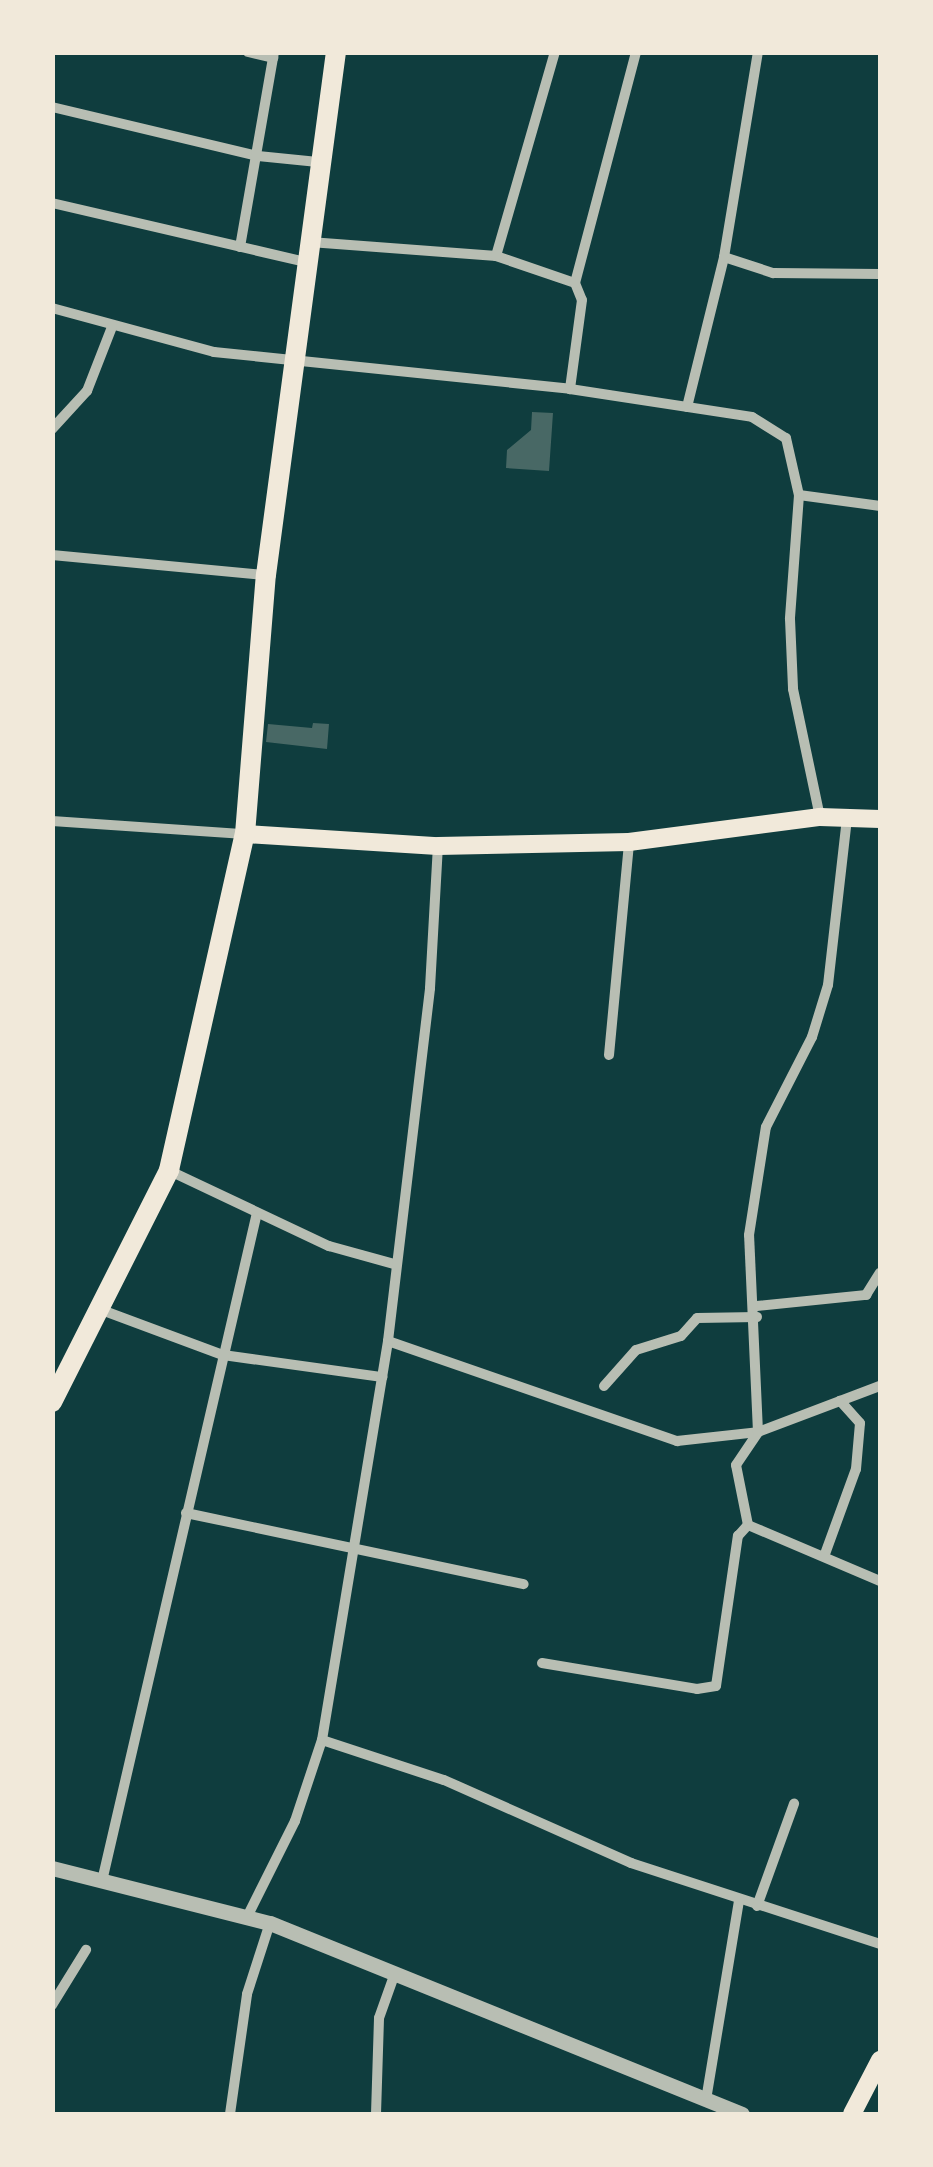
<!DOCTYPE html>
<style>
body{margin:0}
#map{position:relative;width:933px;height:2167px;overflow:hidden;background:#0f3d3e;font-family:Poppins,sans-serif}
div>[style]{position:absolute}
.building>*{inset:0;background:#486865}
.minor>*{height:10px;margin:-5px;padding:0 5px;transform-origin:5px;border-radius:5px;background:#b8beb3}
.tertiary>*{height:15px;margin:-7.5px;padding:0 7.5px;transform-origin:7.5px;border-radius:7.5px;background:#b8beb3}
.secondary>*{height:18px;margin:-9px;padding:0 9px;transform-origin:9px;border-radius:9px;background:#f1e9da}
.primary>*{height:20px;margin:-10px;padding:0 10px;transform-origin:10px;border-radius:10px;background:#f1e9da}
span{translate:-50% -50%;white-space:nowrap;text-align:center;line-height:1.15;-webkit-text-stroke:9px #f1e9da;paint-order:stroke}
.frame{position:absolute;inset:0;border:55px solid #f1e9da;pointer-events:none}
</style>
<div id="map">
<div class="building">
<div style="clip-path:polygon(532px 412px,553px 413px,549px 471px,506px 468px,507px 450px,531px 430px)"></div>
<div style="clip-path:polygon(313px 723px,329px 724px,327px 749px,266px 742px,268px 724px,312px 728px)"></div>
</div>
<div class="minor">
<div style="left:248px;top:52px;width:26px;rotate:13deg"></div>
<div style="left:52px;top:107px;width:212px;rotate:13.4deg"></div>
<div style="left:258px;top:156px;width:60px;rotate:5.7deg"></div>
<div style="left:52px;top:203px;width:261px;rotate:13.1deg"></div>
<div style="left:310px;top:242px;width:187px;rotate:4.3deg"></div>
<div style="left:496px;top:256px;width:83px;rotate:18.9deg"></div>
<div style="left:575px;top:283px;width:18px;rotate:68deg"></div>
<div style="left:582px;top:300px;width:90px;rotate:97.7deg"></div>
<div style="left:240px;top:247px;width:198px;rotate:-80.1deg"></div>
<div style="left:496px;top:256px;width:212px;rotate:-73.9deg"></div>
<div style="left:724px;top:257px;width:52px;rotate:18.1deg"></div>
<div style="left:773px;top:273px;width:107px;rotate:0.5deg"></div>
<div style="left:575px;top:283px;width:239px;rotate:-75.2deg"></div>
<div style="left:52px;top:308px;width:168px;rotate:15.2deg"></div>
<div style="left:214px;top:352px;width:358px;rotate:5.9deg"></div>
<div style="left:570px;top:389px;width:184px;rotate:8.7deg"></div>
<div style="left:752px;top:417px;width:40px;rotate:32deg"></div>
<div style="left:786px;top:438px;width:58px;rotate:77.2deg"></div>
<div style="left:799px;top:495px;width:82px;rotate:7.7deg"></div>
<div style="left:687px;top:407px;width:154px;rotate:-76.1deg"></div>
<div style="left:724px;top:257px;width:208px;rotate:-80.6deg"></div>
<div style="left:52px;top:429px;width:52px;rotate:-47.4deg"></div>
<div style="left:87px;top:391px;width:69px;rotate:-68.7deg"></div>
<div style="left:799px;top:495px;width:124px;rotate:94.2deg"></div>
<div style="left:790px;top:619px;width:70px;rotate:87.5deg"></div>
<div style="left:793px;top:689px;width:131px;rotate:78.1deg"></div>
<div style="left:52px;top:555px;width:214px;rotate:5.4deg"></div>
<div style="left:52px;top:821px;width:193px;rotate:3.9deg"></div>
<div style="left:609px;top:1055px;width:214px;rotate:-84.6deg"></div>
<div style="left:170px;top:1171px;width:176px;rotate:25.3deg"></div>
<div style="left:329px;top:1246px;width:67px;rotate:15.5deg"></div>
<div style="left:757px;top:1306px;width:110px;rotate:-5.8deg"></div>
<div style="left:866px;top:1295px;width:26px;rotate:-58deg"></div>
<div style="left:99px;top:1309px;width:132px;rotate:20.4deg"></div>
<div style="left:223px;top:1355px;width:161px;rotate:7.9deg"></div>
<div style="left:388px;top:1341px;width:306px;rotate:19.1deg"></div>
<div style="left:677px;top:1441px;width:81px;rotate:-6.3deg"></div>
<div style="left:758px;top:1432px;width:130px;rotate:-20.7deg"></div>
<div style="left:604px;top:1386px;width:48px;rotate:-48.4deg"></div>
<div style="left:636px;top:1350px;width:47px;rotate:-17.3deg"></div>
<div style="left:681px;top:1336px;width:24px;rotate:-48deg"></div>
<div style="left:697px;top:1318px;width:60px;rotate:-1deg"></div>
<div style="left:186px;top:1513px;width:345px;rotate:11.9deg"></div>
<div style="left:748px;top:1525px;width:61px;rotate:-101.3deg"></div>
<div style="left:736px;top:1465px;width:40px;rotate:-56deg"></div>
<div style="left:758px;top:1432px;width:197px;rotate:-92.6deg"></div>
<div style="left:749px;top:1235px;width:109px;rotate:-81.1deg"></div>
<div style="left:766px;top:1127px;width:101px;rotate:-62.9deg"></div>
<div style="left:812px;top:1037px;width:54px;rotate:-72.9deg"></div>
<div style="left:828px;top:985px;width:168px;rotate:-83.5deg"></div>
<div style="left:825px;top:1554px;width:90px;rotate:-70deg"></div>
<div style="left:856px;top:1469px;width:46px;rotate:-85deg"></div>
<div style="left:860px;top:1423px;width:30px;rotate:-132deg"></div>
<div style="left:542px;top:1663px;width:157px;rotate:9.5deg"></div>
<div style="left:697px;top:1689px;width:19px;rotate:-9deg"></div>
<div style="left:716px;top:1686px;width:152px;rotate:-81.7deg"></div>
<div style="left:738px;top:1536px;width:15px;rotate:-48deg"></div>
<div style="left:748px;top:1525px;width:143px;rotate:23deg"></div>
<div style="left:322px;top:1740px;width:128px;rotate:18.2deg"></div>
<div style="left:444px;top:1780px;width:205px;rotate:23.9deg"></div>
<div style="left:631px;top:1863px;width:262px;rotate:18deg"></div>
<div style="left:102px;top:1881px;width:686px;rotate:-76.94deg"></div>
<div style="left:757px;top:1906px;width:109px;rotate:-70.1deg"></div>
<div style="left:248px;top:1915px;width:105px;rotate:-63.4deg"></div>
<div style="left:295px;top:1821px;width:85px;rotate:-71.6deg"></div>
<div style="left:322px;top:1740px;width:404px;rotate:-80.6deg"></div>
<div style="left:388px;top:1341px;width:355px;rotate:-83.2deg"></div>
<div style="left:430px;top:988px;width:142px;rotate:-86.8deg"></div>
<div style="left:52px;top:2005px;width:65px;rotate:-58.3deg"></div>
<div style="left:706px;top:2100px;width:203px;rotate:-80.6deg"></div>
<div style="left:230px;top:2114px;width:121px;rotate:-81.9deg"></div>
<div style="left:247px;top:1994px;width:75px;rotate:-72.1deg"></div>
<div style="left:376px;top:2114px;width:96px;rotate:-88.2deg"></div>
<div style="left:379px;top:2018px;width:48px;rotate:-70.4deg"></div>
</div>
<div class="tertiary">
<div style="left:52px;top:1868px;width:225px;rotate:14.2deg"></div>
<div style="left:270px;top:1923px;width:509px;rotate:22.03deg"></div>
</div>
<div class="secondary">
<div style="left:245px;top:834px;width:193px;rotate:3.6deg"></div>
<div style="left:438px;top:846px;width:191px;rotate:-1.2deg"></div>
<div style="left:629px;top:842px;width:193px;rotate:-7.5deg"></div>
<div style="left:820px;top:817px;width:60px;rotate:1.9deg"></div>
<div style="left:852px;top:2114px;width:61px;rotate:-62.6deg"></div>
</div>
<div class="primary">
<div style="left:52px;top:1402px;width:260px;rotate:-63.2deg"></div>
<div style="left:169px;top:1170px;width:344px;rotate:-77.3deg"></div>
<div style="left:245px;top:834px;width:260px;rotate:-85.4deg"></div>
<div style="left:266px;top:575px;width:528px;rotate:-82.38deg"></div>
</div>
<div class="frame"></div>
</div>
